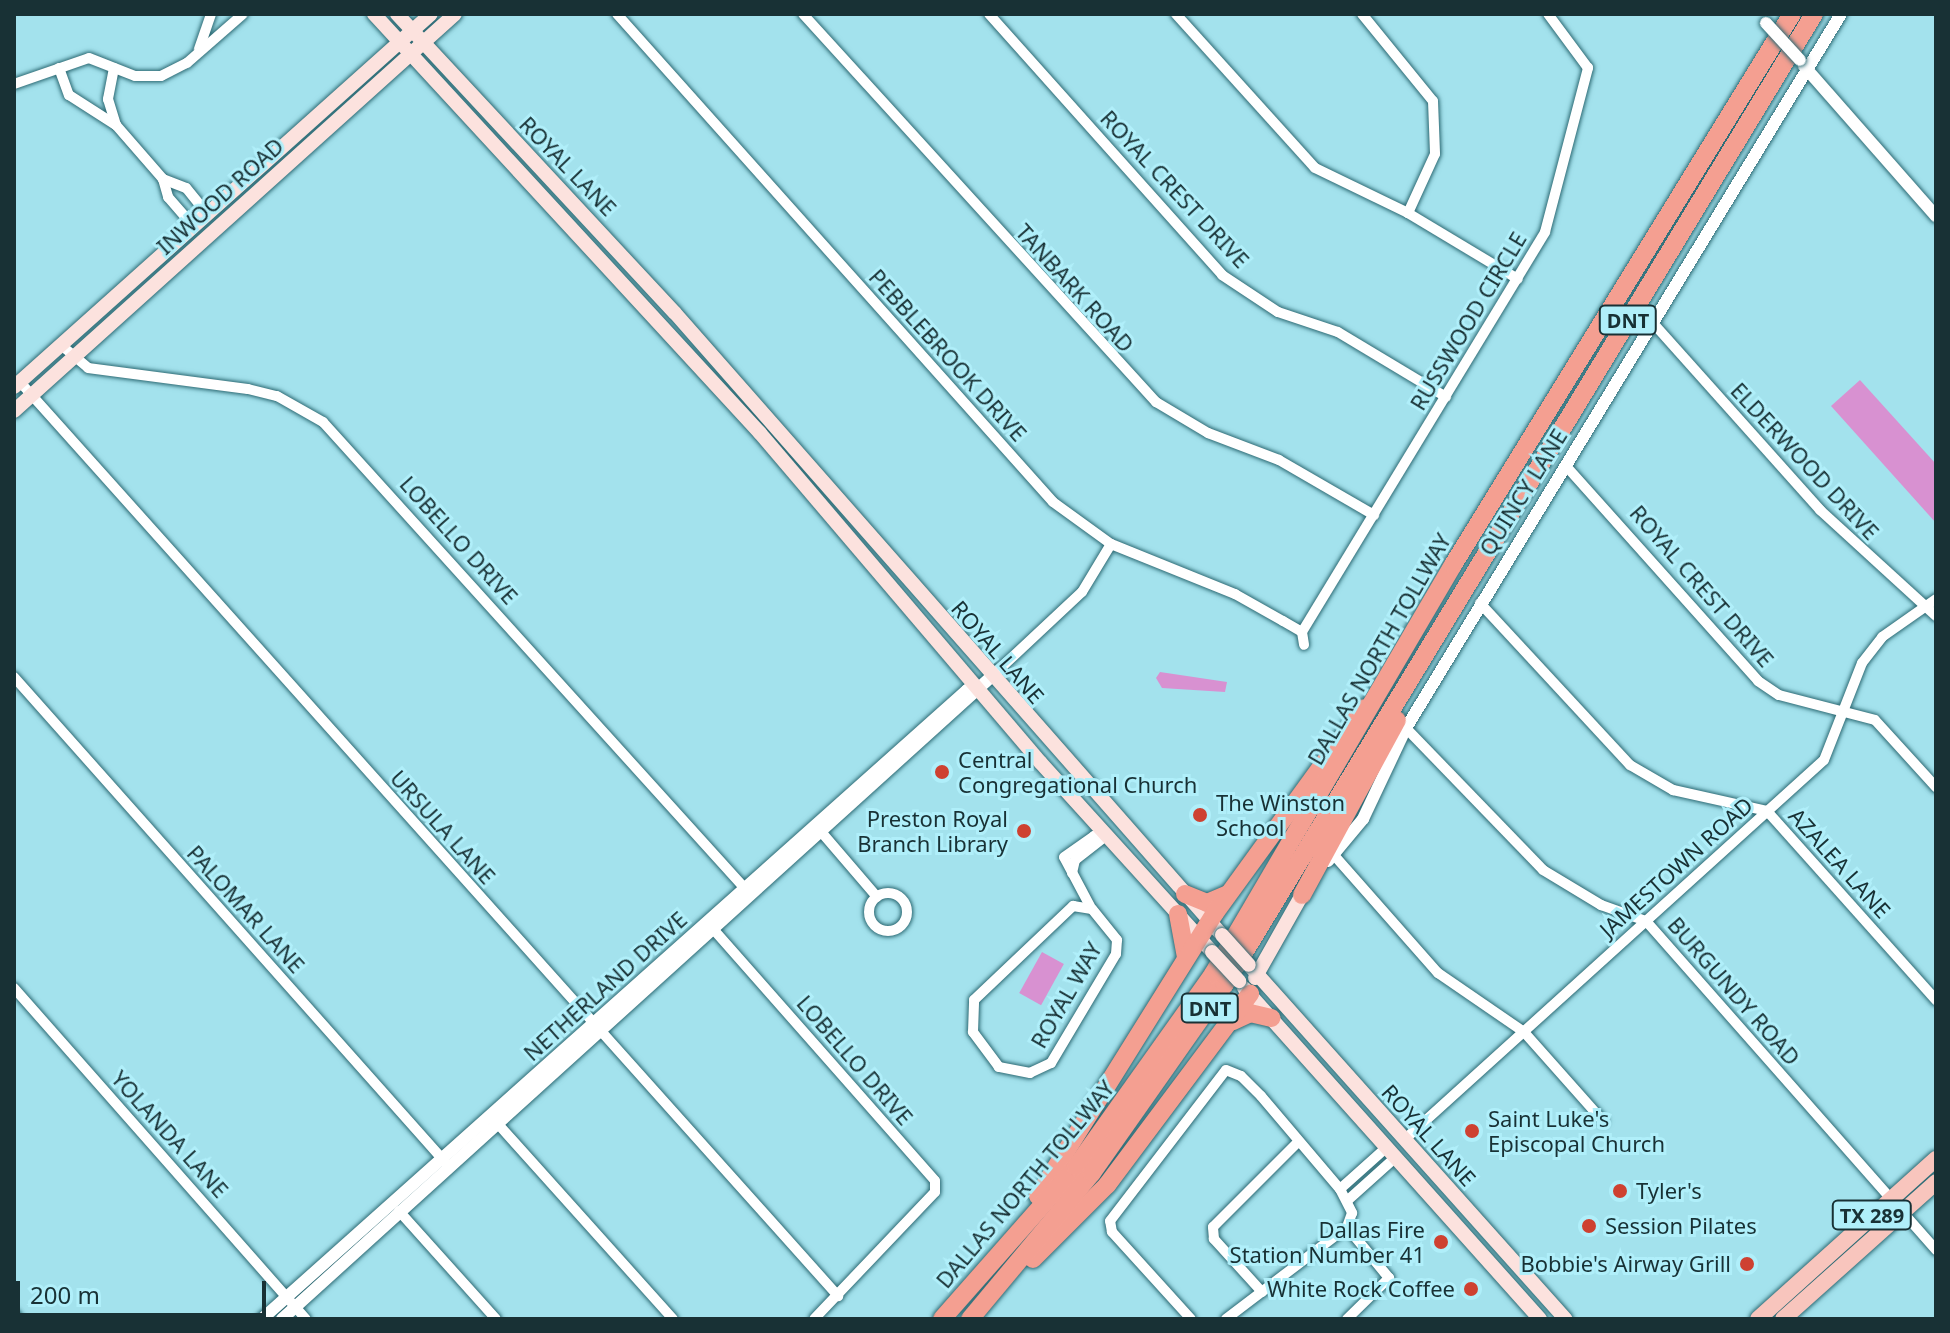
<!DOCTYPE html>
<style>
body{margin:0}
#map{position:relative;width:1950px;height:1333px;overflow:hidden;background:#a3e2ed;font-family:"Noto Sans",sans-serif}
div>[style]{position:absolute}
.green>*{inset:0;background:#d891d1;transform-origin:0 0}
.roads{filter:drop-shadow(0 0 2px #2d6a74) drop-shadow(0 0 2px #2d6a74)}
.minor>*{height:10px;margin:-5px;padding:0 5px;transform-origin:5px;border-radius:5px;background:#fff}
.minor>.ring{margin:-5px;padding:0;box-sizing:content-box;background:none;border:10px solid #fff;border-radius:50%}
.tertiary>*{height:12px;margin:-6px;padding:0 6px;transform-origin:6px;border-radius:6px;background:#fff}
.secondary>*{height:14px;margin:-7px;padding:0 7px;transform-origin:7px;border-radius:7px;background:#fce2de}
.primary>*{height:16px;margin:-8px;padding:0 8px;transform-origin:8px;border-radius:8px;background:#f8c5bd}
.motorway>*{height:18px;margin:-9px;padding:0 9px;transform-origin:9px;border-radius:9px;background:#f49f91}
.bridges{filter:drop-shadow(0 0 2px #2d6a74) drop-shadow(0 0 2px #2d6a74)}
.tertiary-bridge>*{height:12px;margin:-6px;padding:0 6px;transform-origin:6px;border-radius:6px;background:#fff}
.secondary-bridge>*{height:14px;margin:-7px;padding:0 7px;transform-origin:7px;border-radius:7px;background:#fce2de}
.dots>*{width:22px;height:22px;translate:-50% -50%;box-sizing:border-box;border:4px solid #b0effa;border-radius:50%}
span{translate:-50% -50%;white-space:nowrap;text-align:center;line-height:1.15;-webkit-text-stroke:6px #b0effa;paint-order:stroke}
.shield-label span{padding:2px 6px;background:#b0effa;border:2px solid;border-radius:6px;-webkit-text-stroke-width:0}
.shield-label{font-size:20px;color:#183135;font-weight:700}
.street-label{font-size:22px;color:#183135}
.poi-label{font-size:22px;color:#183135}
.left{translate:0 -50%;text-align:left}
.right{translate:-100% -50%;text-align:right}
.frame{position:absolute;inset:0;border:16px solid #183135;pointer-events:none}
.scale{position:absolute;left:16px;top:1281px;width:250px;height:36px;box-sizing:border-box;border:4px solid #183135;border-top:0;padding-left:10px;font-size:24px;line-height:28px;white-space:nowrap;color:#183135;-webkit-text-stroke:6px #b0effa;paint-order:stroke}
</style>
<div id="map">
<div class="green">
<div style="clip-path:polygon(1860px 380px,1936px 464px,1936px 523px,1831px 406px)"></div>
<div style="clip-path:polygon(1160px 672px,1227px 682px,1225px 692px,1162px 688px,1156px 678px)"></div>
<div style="left:1042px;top:952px;width:25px;height:47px;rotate:29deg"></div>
</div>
<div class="roads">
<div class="minor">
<div style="left:617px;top:14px;width:654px;rotate:48.22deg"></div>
<div style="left:1053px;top:502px;width:72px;rotate:35.9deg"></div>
<div style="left:1111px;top:544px;width:134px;rotate:22deg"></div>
<div style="left:1235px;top:594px;width:55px;rotate:29.4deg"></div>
<div style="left:1283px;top:621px;width:22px;rotate:30deg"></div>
<div style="left:1302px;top:632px;width:13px;rotate:81deg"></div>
<div style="left:803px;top:14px;width:525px;rotate:47.7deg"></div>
<div style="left:1156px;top:402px;width:61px;rotate:30.8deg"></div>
<div style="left:1208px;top:433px;width:76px;rotate:20.8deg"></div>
<div style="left:1279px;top:460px;width:110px;rotate:30.1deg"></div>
<div style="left:989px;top:14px;width:350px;rotate:48.2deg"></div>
<div style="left:1222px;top:275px;width:67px;rotate:33.5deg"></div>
<div style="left:1278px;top:312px;width:63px;rotate:18.4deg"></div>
<div style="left:1338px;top:332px;width:126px;rotate:31deg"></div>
<div style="left:1176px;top:14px;width:207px;rotate:47.9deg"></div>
<div style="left:1315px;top:168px;width:103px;rotate:25.8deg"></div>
<div style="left:1408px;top:213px;width:128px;rotate:31deg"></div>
<div style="left:1362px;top:14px;width:112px;rotate:50.8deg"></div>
<div style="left:1433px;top:101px;width:53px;rotate:87.8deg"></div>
<div style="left:1435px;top:154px;width:65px;rotate:114.6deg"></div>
<div style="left:199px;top:49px;width:37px;rotate:-71deg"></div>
<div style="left:59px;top:68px;width:29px;rotate:70deg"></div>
<div style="left:69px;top:95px;width:56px;rotate:32.6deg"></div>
<div style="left:116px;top:125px;width:72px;rotate:49deg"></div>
<div style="left:163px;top:179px;width:19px;rotate:74deg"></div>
<div style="left:168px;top:197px;width:28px;rotate:49deg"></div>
<div style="left:186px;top:218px;width:15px;rotate:4deg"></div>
<div style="left:201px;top:219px;width:14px;rotate:-94deg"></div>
<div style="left:200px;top:205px;width:22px;rotate:-129deg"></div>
<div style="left:186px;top:188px;width:25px;rotate:-159deg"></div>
<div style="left:114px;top:68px;width:32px;rotate:101deg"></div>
<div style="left:108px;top:99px;width:27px;rotate:73deg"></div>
<div style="left:14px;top:84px;width:79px;rotate:-19.1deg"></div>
<div style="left:89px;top:58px;width:49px;rotate:21.4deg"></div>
<div style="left:135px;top:76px;width:26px"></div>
<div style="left:161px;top:76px;width:29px;rotate:-27deg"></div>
<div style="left:187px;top:63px;width:74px;rotate:-41.2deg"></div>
<div style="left:1653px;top:323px;width:251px;rotate:48.2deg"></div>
<div style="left:1820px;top:510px;width:157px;rotate:42.4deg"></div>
<div style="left:61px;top:345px;width:35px;rotate:40deg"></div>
<div style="left:88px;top:368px;width:161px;rotate:7.5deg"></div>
<div style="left:248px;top:389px;width:30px;rotate:14deg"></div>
<div style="left:277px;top:396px;width:53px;rotate:29.5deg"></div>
<div style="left:323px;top:422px;width:636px;rotate:47.87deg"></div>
<div style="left:20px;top:382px;width:1227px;rotate:48.17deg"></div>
<div style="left:1566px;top:466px;width:288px;rotate:48.2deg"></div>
<div style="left:1758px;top:681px;width:25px;rotate:34deg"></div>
<div style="left:1779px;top:695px;width:99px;rotate:14.6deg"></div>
<div style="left:1875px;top:720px;width:91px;rotate:47.7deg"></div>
<div style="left:1480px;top:603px;width:221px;rotate:47.2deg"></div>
<div style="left:1630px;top:765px;width:50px;rotate:30.2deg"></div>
<div style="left:1673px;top:790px;width:96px;rotate:12.6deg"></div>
<div style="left:1767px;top:811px;width:254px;rotate:48.2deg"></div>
<div style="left:1302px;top:632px;width:468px;rotate:-58.7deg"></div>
<div style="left:1545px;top:232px;width:170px;rotate:-75.3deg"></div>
<div style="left:1588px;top:68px;width:67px;rotate:-126.5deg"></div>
<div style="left:14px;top:677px;width:650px;rotate:48.37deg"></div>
<div style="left:990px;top:678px;width:126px;rotate:-43.1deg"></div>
<div style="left:1082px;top:592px;width:56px;rotate:-58.9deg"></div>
<div style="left:1406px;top:728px;width:197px;rotate:46deg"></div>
<div style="left:1543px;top:870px;width:68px;rotate:31.1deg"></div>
<div style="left:1601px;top:905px;width:48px;rotate:19.6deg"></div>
<div style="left:1646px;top:921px;width:439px;rotate:48.6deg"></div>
<div style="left:817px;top:827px;width:92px;rotate:49.4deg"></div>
<div style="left:1333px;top:854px;width:159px;rotate:48.6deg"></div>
<div style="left:1438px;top:973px;width:104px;rotate:34.5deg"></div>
<div style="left:1524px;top:1032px;width:119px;rotate:48.4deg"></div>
<div style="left:1072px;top:873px;width:13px;rotate:-77deg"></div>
<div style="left:1075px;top:860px;width:39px;rotate:-38deg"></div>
<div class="ring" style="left:869px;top:893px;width:28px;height:28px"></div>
<div style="left:1073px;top:906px;width:19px;rotate:9deg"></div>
<div style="left:1092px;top:909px;width:40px;rotate:51deg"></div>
<div style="left:1117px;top:940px;width:14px;rotate:94deg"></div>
<div style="left:1116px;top:954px;width:127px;rotate:120.8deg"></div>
<div style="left:1051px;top:1063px;width:23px;rotate:155deg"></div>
<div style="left:1030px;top:1073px;width:32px;rotate:-169deg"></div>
<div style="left:999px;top:1067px;width:44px;rotate:-126.6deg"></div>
<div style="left:973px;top:1032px;width:32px;rotate:-88deg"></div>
<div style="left:974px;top:1000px;width:137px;rotate:-43.5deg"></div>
<div style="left:1090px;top:906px;width:55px;rotate:-118deg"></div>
<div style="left:1064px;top:857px;width:37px;rotate:-35deg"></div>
<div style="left:1094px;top:836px;width:12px"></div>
<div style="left:714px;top:930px;width:334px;rotate:48.6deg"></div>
<div style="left:935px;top:1181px;width:11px;rotate:90deg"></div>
<div style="left:935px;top:1192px;width:175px;rotate:133.6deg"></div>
<div style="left:14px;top:988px;width:441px;rotate:48.6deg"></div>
<div style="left:498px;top:1124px;width:262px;rotate:48.1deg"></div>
<div style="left:1404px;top:1140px;width:566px;rotate:-42.14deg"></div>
<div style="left:1824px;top:760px;width:104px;rotate:-68.6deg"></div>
<div style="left:1862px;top:663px;width:33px;rotate:-52deg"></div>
<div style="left:1882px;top:637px;width:66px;rotate:-35.1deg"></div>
<div style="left:1340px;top:1189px;width:63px;rotate:-41.8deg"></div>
<div style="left:1348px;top:1200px;width:64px;rotate:-41.9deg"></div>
<div style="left:399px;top:1211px;width:145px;rotate:48.1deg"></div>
<div style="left:1262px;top:1292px;width:72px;rotate:-132.2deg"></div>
<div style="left:1214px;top:1239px;width:12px;rotate:-95deg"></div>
<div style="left:1213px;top:1227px;width:117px;rotate:-45deg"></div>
<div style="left:1191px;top:1319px;width:118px;rotate:-132.2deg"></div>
<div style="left:1112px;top:1232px;width:11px;rotate:-100deg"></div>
<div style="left:1110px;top:1221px;width:190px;rotate:-52.5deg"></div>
<div style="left:1226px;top:1070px;width:16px;rotate:22deg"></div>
<div style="left:1241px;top:1076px;width:28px;rotate:45deg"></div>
<div style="left:1261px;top:1096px;width:122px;rotate:49.7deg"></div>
<div style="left:1340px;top:1189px;width:27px;rotate:63deg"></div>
<div style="left:1352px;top:1213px;width:15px;rotate:110deg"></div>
<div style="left:1347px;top:1227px;width:152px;rotate:142.8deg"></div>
<div style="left:1347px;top:1319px;width:59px;rotate:-44.3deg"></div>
<div style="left:1389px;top:1278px;width:66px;rotate:-129.5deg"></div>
</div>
<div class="tertiary">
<div style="left:1804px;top:66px;width:200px;rotate:48.7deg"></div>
<div style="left:1328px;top:861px;width:55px;rotate:-50.2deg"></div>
<div style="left:1363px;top:819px;width:101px;rotate:-64.7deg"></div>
<div style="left:1406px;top:728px;width:836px;rotate:-58.65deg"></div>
<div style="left:14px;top:1315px;width:5px;rotate:53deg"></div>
<div style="left:262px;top:1319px;width:945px;rotate:-41.74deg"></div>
<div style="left:967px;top:690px;width:10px;rotate:-6deg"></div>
<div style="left:282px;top:1319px;width:955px;rotate:-42.16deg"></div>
</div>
<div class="secondary">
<div style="left:374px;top:14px;width:570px;rotate:47.35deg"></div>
<div style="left:760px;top:433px;width:432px;rotate:49.6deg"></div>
<div style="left:1040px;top:762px;width:256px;rotate:47.8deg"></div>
<div style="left:397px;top:14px;width:408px;rotate:47.1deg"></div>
<div style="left:675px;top:313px;width:828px;rotate:48.67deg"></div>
<div style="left:14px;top:387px;width:559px;rotate:-41.81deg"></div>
<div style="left:14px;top:411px;width:593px;rotate:-41.99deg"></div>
<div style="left:1249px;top:965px;width:475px;rotate:48.2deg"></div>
<div style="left:1255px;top:978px;width:95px;rotate:-60.5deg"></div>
<div style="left:1244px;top:988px;width:444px;rotate:48.2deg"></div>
</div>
<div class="primary">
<div style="left:1758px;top:1319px;width:239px;rotate:-42deg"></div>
<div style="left:1783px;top:1319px;width:205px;rotate:-41.8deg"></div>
</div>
<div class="motorway">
<div style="left:1185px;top:894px;width:24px;rotate:22deg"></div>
<div style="left:1207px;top:903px;width:21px;rotate:-23deg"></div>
<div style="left:1302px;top:895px;width:199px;rotate:-61.5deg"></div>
<div style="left:1178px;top:914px;width:44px;rotate:79.5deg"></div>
<div style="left:1233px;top:1021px;width:19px;rotate:-25deg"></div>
<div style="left:1250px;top:1013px;width:22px;rotate:13deg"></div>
<div style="left:1038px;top:1196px;width:334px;rotate:-58deg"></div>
<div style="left:1215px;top:913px;width:253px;rotate:-54deg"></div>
<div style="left:1033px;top:1259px;width:105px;rotate:-45deg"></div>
<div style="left:1107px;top:1185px;width:239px;rotate:-53.2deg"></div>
<div style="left:942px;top:1319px;width:203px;rotate:-48.6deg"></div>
<div style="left:1076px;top:1167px;width:237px;rotate:-54.6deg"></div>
<div style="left:1213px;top:974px;width:474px;rotate:-59.6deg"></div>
<div style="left:1453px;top:565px;width:647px;rotate:-58.4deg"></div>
<div style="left:970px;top:1319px;width:190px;rotate:-50.1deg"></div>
<div style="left:1092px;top:1173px;width:231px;rotate:-54.9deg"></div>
<div style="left:1225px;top:984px;width:1135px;rotate:-58.73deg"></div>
</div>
</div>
<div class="bridges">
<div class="tertiary-bridge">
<div style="left:1766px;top:23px;width:50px;rotate:47.4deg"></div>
</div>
<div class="secondary-bridge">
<div style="left:1222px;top:935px;width:40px;rotate:48deg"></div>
<div style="left:1212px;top:952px;width:40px;rotate:47deg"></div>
</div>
</div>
<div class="dots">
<div style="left:942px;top:772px;background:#ce4131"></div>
<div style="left:1200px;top:815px;background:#ce4131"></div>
<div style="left:1024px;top:831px;background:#ce4131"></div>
<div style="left:1472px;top:1131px;background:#ce4131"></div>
<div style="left:1620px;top:1191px;background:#ce4131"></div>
<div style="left:1589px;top:1226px;background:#ce4131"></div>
<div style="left:1441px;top:1242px;background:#ce4131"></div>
<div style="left:1747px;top:1264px;background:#ce4131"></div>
<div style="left:1471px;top:1289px;background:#ce4131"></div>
</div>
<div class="shield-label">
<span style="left:1628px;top:320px">DNT</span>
<span style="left:1210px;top:1008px">DNT</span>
<span style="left:1872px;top:1215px">TX 289</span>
</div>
<div class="street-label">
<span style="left:568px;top:166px;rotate:46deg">ROYAL LANE</span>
<span style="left:1175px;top:189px;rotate:47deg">ROYAL CREST DRIVE</span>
<span style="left:220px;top:196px;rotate:-42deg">INWOOD ROAD</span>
<span style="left:1075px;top:288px;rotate:48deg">TANBARK ROAD</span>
<span style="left:1468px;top:321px;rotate:-59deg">RUSSWOOD CIRCLE</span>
<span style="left:948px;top:355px;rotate:48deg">PEBBLEBROOK DRIVE</span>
<span style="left:1805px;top:461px;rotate:47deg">ELDERWOOD DRIVE</span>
<span style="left:1523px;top:492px;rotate:-58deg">QUINCY LANE</span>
<span style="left:459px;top:540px;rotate:48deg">LOBELLO DRIVE</span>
<span style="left:1702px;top:586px;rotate:49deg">ROYAL CREST DRIVE</span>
<span style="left:1379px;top:649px;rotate:-60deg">DALLAS NORTH TOLLWAY</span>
<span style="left:998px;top:652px;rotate:49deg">ROYAL LANE</span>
<span style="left:443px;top:827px;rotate:48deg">URSULA LANE</span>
<span style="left:1840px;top:863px;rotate:48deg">AZALEA LANE</span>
<span style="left:1676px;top:867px;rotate:-42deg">JAMESTOWN ROAD</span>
<span style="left:246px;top:909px;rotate:48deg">PALOMAR LANE</span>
<span style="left:605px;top:986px;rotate:-42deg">NETHERLAND DRIVE</span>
<span style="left:1734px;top:991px;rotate:49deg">BURGUNDY ROAD</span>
<span style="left:1066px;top:995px;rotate:-60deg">ROYAL WAY</span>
<span style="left:855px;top:1060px;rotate:49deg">LOBELLO DRIVE</span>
<span style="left:170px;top:1134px;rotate:48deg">YOLANDA LANE</span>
<span style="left:1429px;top:1135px;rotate:48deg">ROYAL LANE</span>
<span style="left:1025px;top:1184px;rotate:-50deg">DALLAS NORTH TOLLWAY</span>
</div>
<div class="poi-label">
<span class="left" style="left:958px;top:772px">Central<br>Congregational Church</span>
<span class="left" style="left:1216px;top:815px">The Winston<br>School</span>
<span class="right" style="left:1008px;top:831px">Preston Royal<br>Branch Library</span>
<span class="left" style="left:1488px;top:1131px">Saint Luke's<br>Episcopal Church</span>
<span class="left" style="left:1636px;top:1191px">Tyler's</span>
<span class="left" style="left:1605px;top:1226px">Session Pilates</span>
<span class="right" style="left:1425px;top:1242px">Dallas Fire<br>Station Number 41</span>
<span class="right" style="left:1731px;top:1264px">Bobbie's Airway Grill</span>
<span class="right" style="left:1455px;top:1289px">White Rock Coffee</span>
</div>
<div class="frame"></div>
<div class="scale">200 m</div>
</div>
